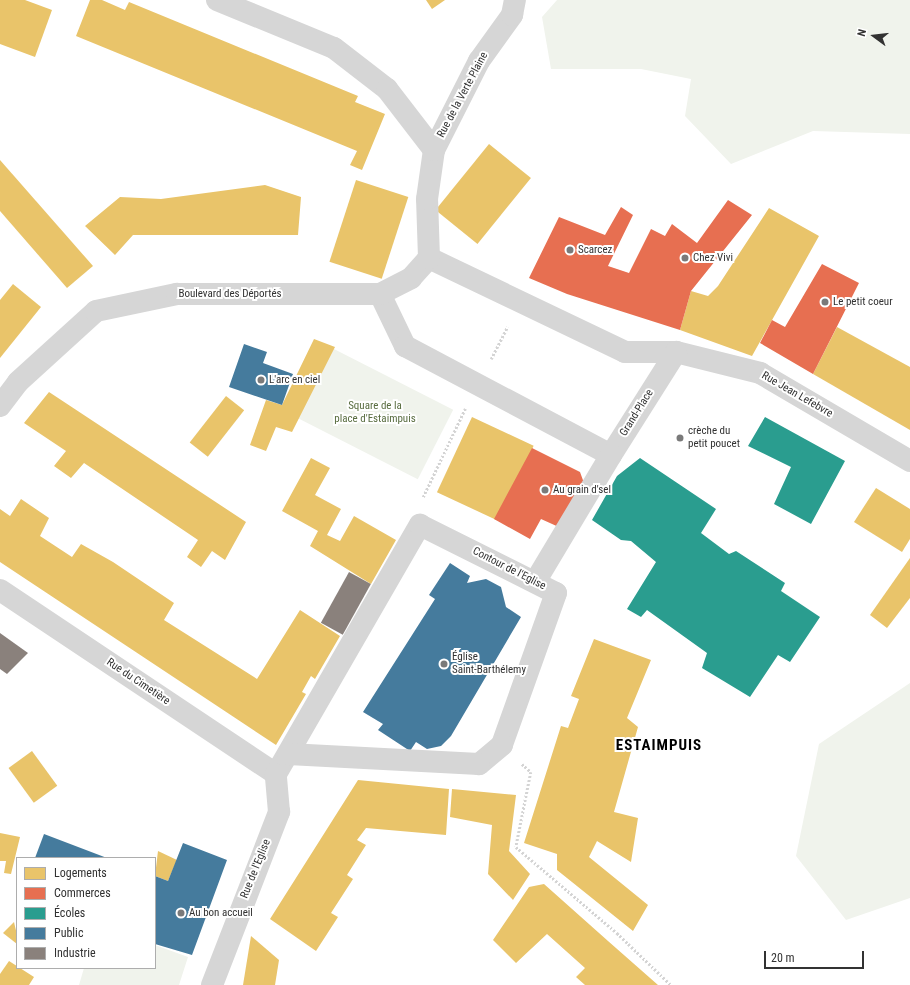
<!DOCTYPE html>
<meta charset="utf-8">
<style>
body{margin:0}
#map{position:relative;width:910px;height:985px;overflow:hidden;background:#fff;font-family:"Roboto Condensed",sans-serif}
div>[style]{position:absolute}
.green>*{inset:0;background:#f0f3ec;transform-origin:0 0}
.homes>*{inset:0;background:#e9c46a;transform-origin:0 0}
.shops>*{inset:0;background:#e76f51}
.schools>*{inset:0;background:#2a9d8f}
.public>*{inset:0;background:#457b9d}
.industry>*{inset:0;background:#8a817c;transform-origin:0 0}
.path>*{height:2.5px;margin-top:-1.25px;transform-origin:0;background:repeating-linear-gradient(90deg,#d4d4d4 0 2px,transparent 0 4px)}
.street>*{height:22px;margin:-11px;padding:0 11px;transform-origin:11px;border-radius:11px;background:#d6d6d6}
.dots>*{width:11px;height:11px;translate:-50% -50%;box-sizing:border-box;border:2px solid #fff;border-radius:50%}
span{translate:-50% -50%;white-space:nowrap;text-align:center;line-height:1.15;-webkit-text-stroke:4px #fff;paint-order:stroke}
.street-label{font-size:11px;color:#323232}
.poi-label{font-size:11px;color:#323232}
.left{translate:0 -50%;text-align:left}
.park-label{font-size:11px;color:#596d40}
.district-label{font-size:15px;color:#000;font-weight:700;letter-spacing:1px}
.legend{position:absolute;left:16px;top:857px;width:140px;height:112px;box-sizing:border-box;background:#fff;border:1px solid #adadad;margin:0;padding:5px 7px;list-style:none;font-size:12px;color:#323232}
.legend li{display:flex;align-items:center;gap:8px;height:20px}
.legend b{width:20px;border:1px solid #adadad}
.north{position:absolute;left:854px;top:16px;width:40px;height:40px;-webkit-text-stroke:3px #fff;paint-order:stroke;rotate:285deg;font-size:11px;font-weight:700;line-height:16px;text-align:center;color:#323232}
.north::after{content:'';display:block;margin:auto;width:14px;height:18px;background:#323232;clip-path:polygon(50% 0,100% 100%,50% 72%,0 100%)}
.scale{position:absolute;left:764px;top:951px;width:100px;height:18px;box-sizing:border-box;border:2px solid #323232;border-top:0;padding-left:5px;font-size:12px;line-height:14px;white-space:nowrap;color:#323232;-webkit-text-stroke:3px #fff;paint-order:stroke}
</style>
<div id="map">
<div class="green">
<div style="clip-path:polygon(557px 0,910px 0,910px 134px,813px 131px,731px 164px,685px 116px,691px 79px,641px 69px,551px 69px,542px 17px)"></div>
<div style="left:332px;top:348px;width:136px;height:78px;rotate:27deg"></div>
<div style="clip-path:polygon(910px 683px,910px 898px,846px 920px,796px 856px,819px 744px)"></div>
<div style="clip-path:polygon(155px 945px,188px 957px,179px 985px,79px 985px,84px 968px,155px 968px)"></div>
</div>
<div class="homes">
<div style="clip-path:polygon(0 0,25px 0,52px 10px,35px 57px,0 44px)"></div>
<div style="clip-path:polygon(90px 0,102px 0,125px 10px,129px 2px,358px 96px,355px 102px,385px 114px,362px 170px,350px 165px,357px 151px,76px 36px)"></div>
<div style="clip-path:polygon(426px 0,445px 0,432px 9px)"></div>
<div style="left:489px;top:144px;width:54px;height:85px;rotate:39deg"></div>
<div style="clip-path:polygon(0 160px,93px 266px,67px 288px,0 211px)"></div>
<div style="left:356px;top:180px;width:55px;height:86px;rotate:18deg"></div>
<div style="clip-path:polygon(265px 185px,301px 197px,298px 235px,133px 235px,115px 255px,85px 226px,120px 197px,161px 199px)"></div>
<div style="clip-path:polygon(769px 208px,819px 236px,752px 356px,680px 330px,691px 291px,708px 296px,718px 286px)"></div>
<div style="clip-path:polygon(13px 284px,41px 307px,0 358px,0 300px)"></div>
<div style="clip-path:polygon(837px 327px,910px 367px,910px 430px,813px 374px)"></div>
<div style="clip-path:polygon(314px 339px,335px 347px,292px 432px,276px 427px,266px 451px,250px 445px,266px 400px,282px 405px)"></div>
<div style="clip-path:polygon(49px 392px,246px 522px,225px 560px,212px 551px,201px 567px,187px 557px,198px 540px,84px 463px,71px 478px,54px 466px,66px 451px,24px 423px)"></div>
<div style="left:226px;top:396px;width:23px;height:59px;rotate:38deg"></div>
<div style="left:472px;top:417px;width:68px;height:83px;rotate:25deg"></div>
<div style="clip-path:polygon(311px 458px,330px 468px,315px 495px,341px 509px,327px 535px,340px 541px,354px 516px,396px 540px,371px 584px,310px 546px,318px 531px,282px 511px)"></div>
<div style="clip-path:polygon(876px 488px,910px 509px,910px 539px,902px 552px,854px 522px)"></div>
<div style="clip-path:polygon(21px 499px,49px 518px,40px 536px,72px 557px,81px 544px,113px 562px,174px 603px,164px 620px,257px 679px,300px 610px,340px 636px,315px 679px,311px 676px,302px 692px,306px 694px,276px 745px,0 562px,0 509px,10px 516px)"></div>
<div style="clip-path:polygon(910px 558px,910px 598px,887px 628px,870px 615px)"></div>
<div style="clip-path:polygon(594px 639px,651px 660px,627px 718px,638px 727px,614px 812px,638px 818px,631px 862px,597px 841px,589px 857px,648px 905px,633px 931px,557px 870px,557px 854px,524px 843px,561px 726px,568px 728px,579px 699px,571px 696px)"></div>
<div style="left:32px;top:751px;width:43px;height:29px;rotate:54deg"></div>
<div style="clip-path:polygon(358px 780px,449px 789px,446px 835px,366px 828px,357px 840px,366px 845px,347px 875px,353px 879px,331px 913px,338px 917px,316px 951px,270px 919px)"></div>
<div style="clip-path:polygon(452px 789px,516px 795px,509px 851px,530px 874px,513px 900px,488px 874px,492px 825px,450px 817px)"></div>
<div style="clip-path:polygon(0 833px,20px 837px,11px 874px,4px 873px,6px 861px,0 861px)"></div>
<div style="clip-path:polygon(158px 851px,177px 860px,168px 881px,155px 876px)"></div>
<div style="clip-path:polygon(544px 884px,608px 941px,658px 985px,585px 985px,576px 977px,585px 968px,547px 934px,516px 963px,493px 940px,529px 887px)"></div>
<div style="clip-path:polygon(14px 922px,17px 935px,17px 944px,3px 933px)"></div>
<div style="clip-path:polygon(251px 936px,279px 960px,275px 985px,243px 985px)"></div>
<div style="clip-path:polygon(9px 961px,34px 977px,29px 985px,0 985px,0 974px)"></div>
</div>
<div class="shops">
<div style="clip-path:polygon(728px 200px,752px 215px,691px 291px,680px 330px,567px 294px,529px 278px,559px 217px,605px 235px,621px 207px,633px 215px,608px 266px,629px 273px,651px 229px,665px 236px,672px 224px,697px 243px)"></div>
<div style="clip-path:polygon(822px 264px,859px 283px,813px 374px,760px 343px,772px 320px,785px 327px)"></div>
<div style="clip-path:polygon(532px 448px,580px 472px,584px 483px,561px 528px,541px 519px,530px 539px,494px 519px)"></div>
</div>
<div class="schools">
<div style="clip-path:polygon(765px 417px,845px 461px,811px 524px,774px 504px,791px 467px,748px 446px)"></div>
<div style="clip-path:polygon(640px 458px,716px 509px,701px 533px,729px 554px,736px 551px,785px 583px,781px 591px,820px 617px,790px 662px,778px 655px,750px 697px,702px 668px,707px 653px,647px 610px,641px 617px,627px 609px,656px 562px,631px 541px,621px 540px,592px 520px,617px 476px)"></div>
</div>
<div class="public">
<div style="clip-path:polygon(244px 344px,267px 352px,263px 363px,293px 374px,282px 405px,229px 387px)"></div>
<div style="clip-path:polygon(450px 563px,470px 576px,467px 583px,486px 579px,501px 587px,506px 607px,521px 617px,451px 736px,441px 746px,427px 749px,416px 742px,410px 751px,378px 730px,383px 724px,363px 712px,435px 599px,429px 595px)"></div>
<div style="clip-path:polygon(44px 834px,107px 858px,35px 858px)"></div>
<div style="clip-path:polygon(183px 843px,227px 860px,192px 955px,155px 944px,155px 876px,168px 881px)"></div>
</div>
<div class="industry">
<div style="left:349px;top:572px;width:25px;height:58px;rotate:29deg"></div>
<div style="clip-path:polygon(0 633px,28px 653px,7px 674px,0 669px)"></div>
</div>
<div class="path">
<div style="left:491px;top:359px;width:36px;rotate:-63deg"></div>
<div style="left:423px;top:497px;width:98px;rotate:-64.5deg"></div>
<div style="left:522px;top:764px;width:12px;rotate:42deg"></div>
<div style="left:531px;top:772px;width:76px;rotate:101.3deg"></div>
<div style="left:516px;top:847px;width:133px;rotate:40.4deg"></div>
<div style="left:617px;top:933px;width:75px;rotate:43.9deg"></div>
</div>
<div class="street">
<div style="left:217px;top:0;width:126px;rotate:22.3deg"></div>
<div style="left:334px;top:48px;width:67px;rotate:37.7deg"></div>
<div style="left:387px;top:89px;width:77px;rotate:52.4deg"></div>
<div style="left:429px;top:258px;width:217px;rotate:25.6deg"></div>
<div style="left:625px;top:352px;width:51px"></div>
<div style="left:676px;top:352px;width:87px;rotate:14deg"></div>
<div style="left:760px;top:373px;width:174px;rotate:30.4deg"></div>
<div style="left:380px;top:294px;width:58px;rotate:64.3deg"></div>
<div style="left:405px;top:346px;width:233px;rotate:27.9deg"></div>
<div style="left:611px;top:455px;width:122px;rotate:-57.7deg"></div>
<div style="left:0;top:406px;width:30px;rotate:-53deg"></div>
<div style="left:18px;top:382px;width:105px;rotate:-42.3deg"></div>
<div style="left:96px;top:311px;width:83px;rotate:-11.9deg"></div>
<div style="left:177px;top:294px;width:203px"></div>
<div style="left:380px;top:294px;width:35px;rotate:-27deg"></div>
<div style="left:411px;top:278px;width:27px;rotate:-48deg"></div>
<div style="left:429px;top:258px;width:59px;rotate:-91.9deg"></div>
<div style="left:427px;top:199px;width:49px;rotate:-81.9deg"></div>
<div style="left:434px;top:150px;width:100px;rotate:-63.2deg"></div>
<div style="left:479px;top:61px;width:57px;rotate:-54.3deg"></div>
<div style="left:512px;top:15px;width:15px;rotate:-79deg"></div>
<div style="left:535px;top:582px;width:148px;rotate:-59.1deg"></div>
<div style="left:0;top:590px;width:332px;rotate:33.7deg"></div>
<div style="left:276px;top:774px;width:288px;rotate:-60deg"></div>
<div style="left:420px;top:525px;width:152px;rotate:26.6deg"></div>
<div style="left:556px;top:593px;width:161px;rotate:109.6deg"></div>
<div style="left:502px;top:745px;width:30px;rotate:140deg"></div>
<div style="left:479px;top:764px;width:191px;rotate:-177deg"></div>
<div style="left:212px;top:985px;width:186px;rotate:-68.8deg"></div>
<div style="left:279px;top:812px;width:38px;rotate:-95deg"></div>
</div>
<div class="dots">
<div style="left:570px;top:250px;background:#7a7a7a"></div>
<div style="left:685px;top:258px;background:#7a7a7a"></div>
<div style="left:825px;top:302px;background:#7a7a7a"></div>
<div style="left:261px;top:380px;background:#7a7a7a"></div>
<div style="left:680px;top:438px;background:#7a7a7a"></div>
<div style="left:545px;top:490px;background:#7a7a7a"></div>
<div style="left:444px;top:664px;background:#7a7a7a"></div>
<div style="left:181px;top:913px;background:#7a7a7a"></div>
</div>
<div class="street-label">
<span style="left:463px;top:95px;rotate:-62deg">Rue de la Verte Plaine</span>
<span style="left:230px;top:294px">Boulevard des Déportés</span>
<span style="left:797px;top:395px;rotate:30deg">Rue Jean Lefebvre</span>
<span style="left:637px;top:413px;rotate:-58deg">Grand-Place</span>
<span style="left:509px;top:569px;rotate:27deg">Contour de l'Eglise</span>
<span style="left:138px;top:682px;rotate:34deg">Rue du Cimetière</span>
<span style="left:256px;top:869px;rotate:-68deg">Rue de l'Eglise</span>
</div>
<div class="poi-label">
<span class="left" style="left:578px;top:250px">Scarcez</span>
<span class="left" style="left:693px;top:258px">Chez Vivi</span>
<span class="left" style="left:833px;top:302px">Le petit coeur</span>
<span class="left" style="left:269px;top:380px">L'arc en ciel</span>
<span class="left" style="left:688px;top:438px">crèche du<br>petit poucet</span>
<span class="left" style="left:553px;top:490px">Au grain d'sel</span>
<span class="left" style="left:452px;top:664px">Église<br>Saint-Barthélemy</span>
<span class="left" style="left:189px;top:913px">Au bon accueil</span>
</div>
<div class="park-label">
<span style="left:375px;top:413px">Square de la<br>place d'Estaimpuis</span>
</div>
<div class="district-label">
<span style="left:659px;top:746px">ESTAIMPUIS</span>
</div>
<ul class="legend">
<li><b style="height:11px;background:#e9c46a"></b>Logements</li>
<li><b style="height:11px;background:#e76f51"></b>Commerces</li>
<li><b style="height:11px;background:#2a9d8f"></b>Écoles</li>
<li><b style="height:11px;background:#457b9d"></b>Public</li>
<li><b style="height:11px;background:#8a817c"></b>Industrie</li>
</ul>
<div class="north">N</div>
<div class="scale">20 m</div>
</div>
